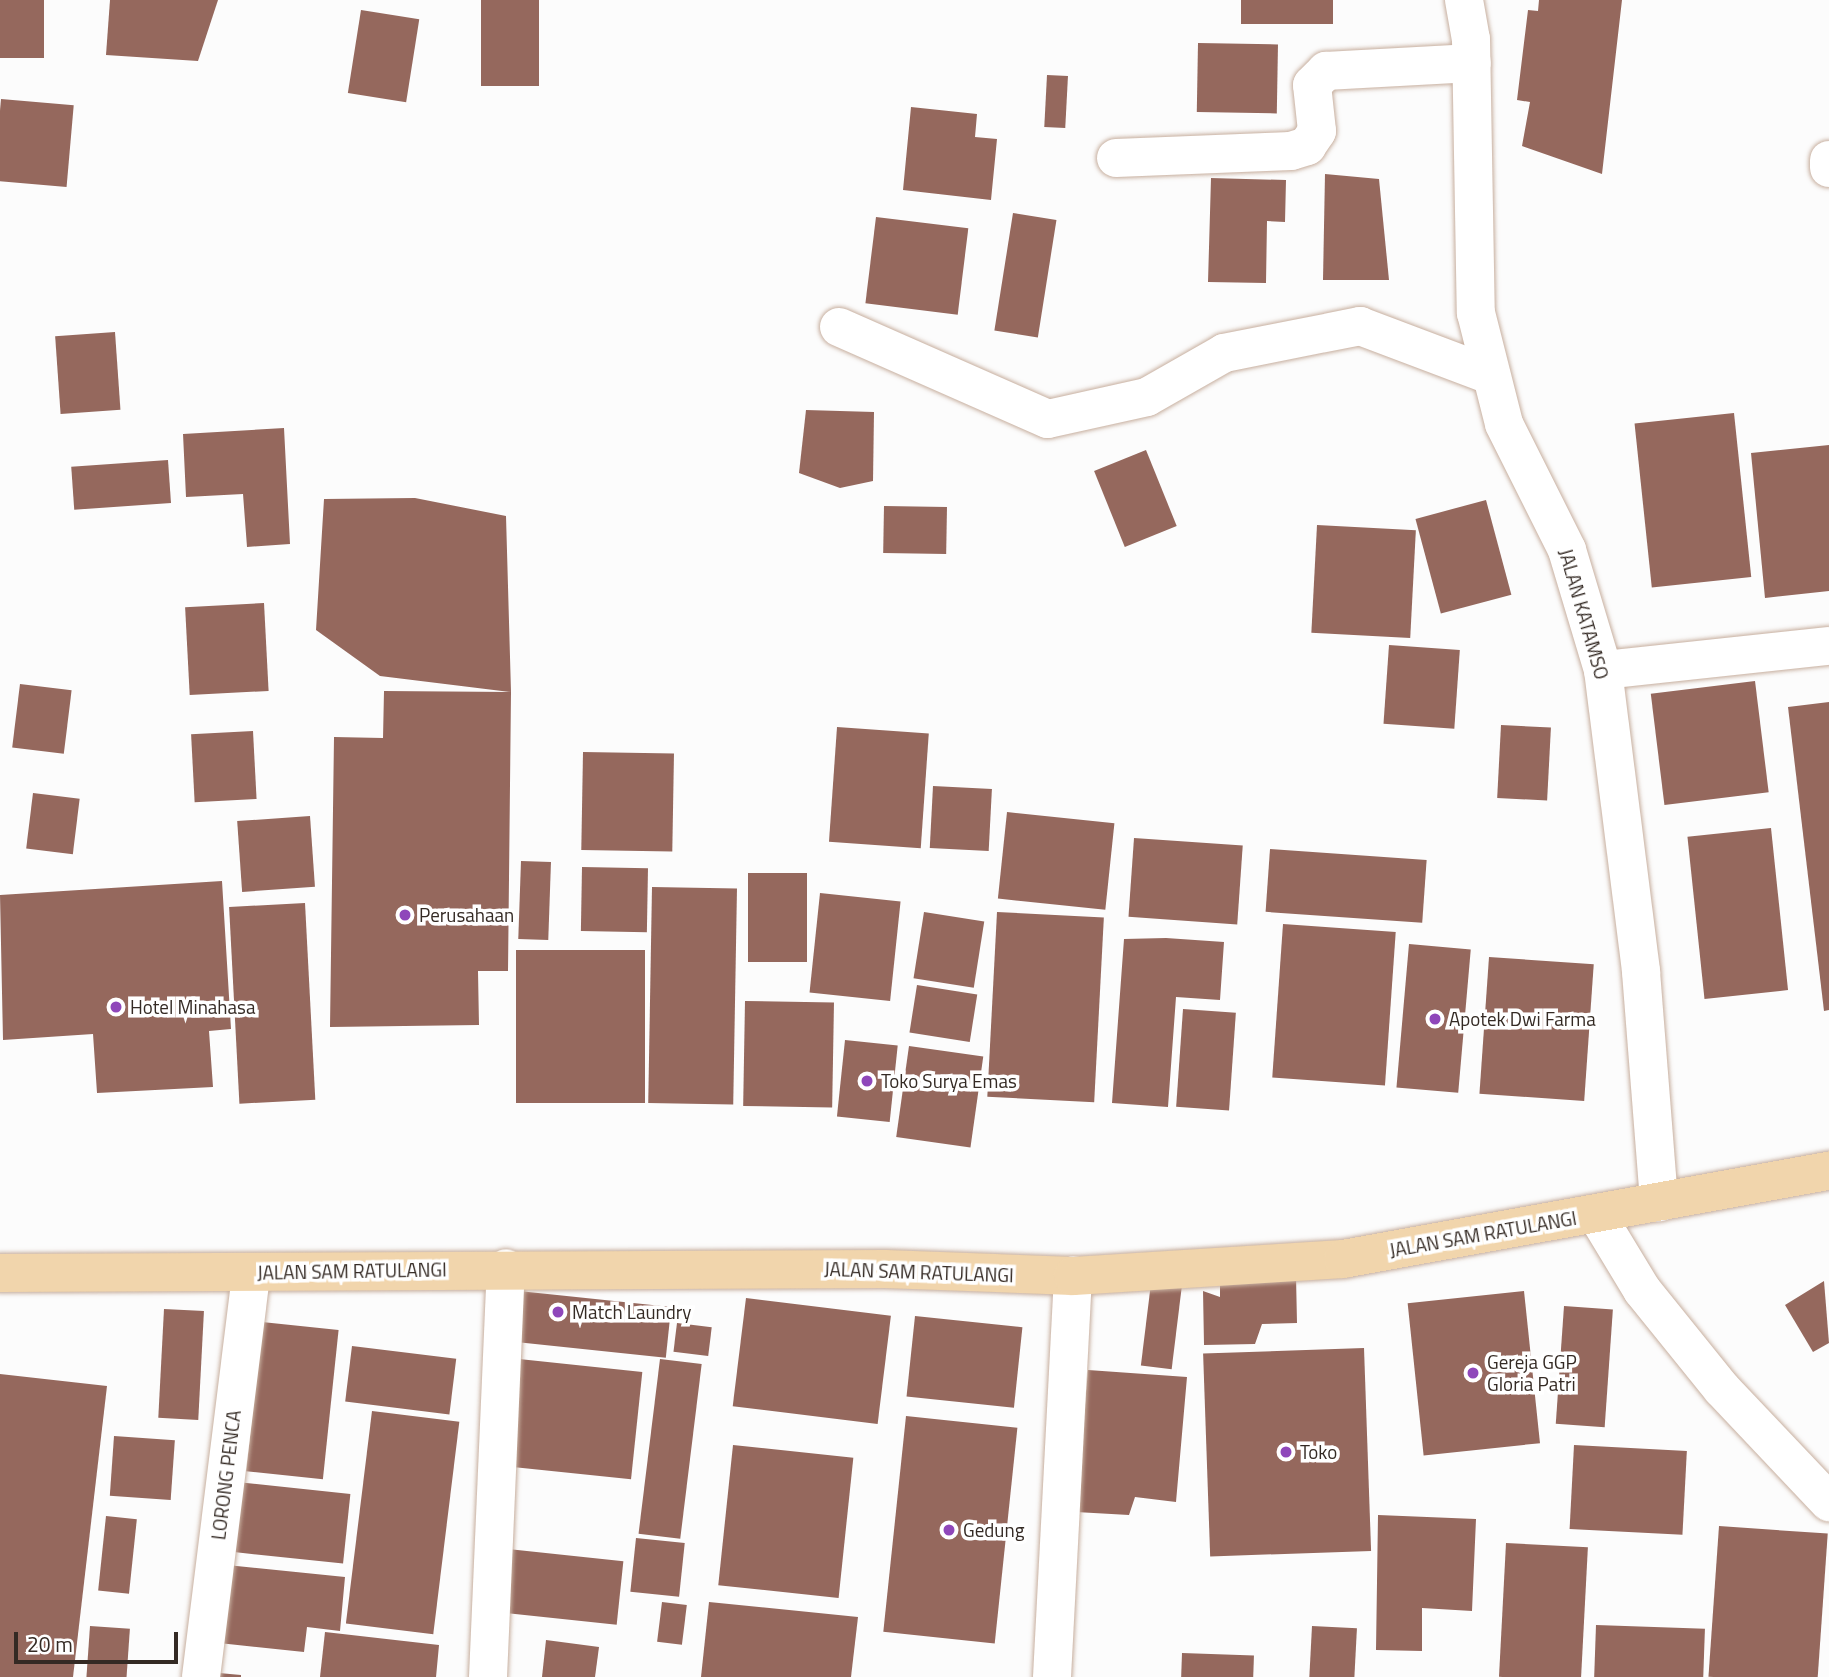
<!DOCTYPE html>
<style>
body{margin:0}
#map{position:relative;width:1829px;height:1677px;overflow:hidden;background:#fcfcfc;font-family:"Titillium Web",sans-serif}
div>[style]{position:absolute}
.building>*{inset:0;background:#95685d;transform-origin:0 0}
.roads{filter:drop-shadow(0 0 2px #c7af9f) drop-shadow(0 0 2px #c7af9f)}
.minor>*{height:38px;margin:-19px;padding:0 19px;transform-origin:19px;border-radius:19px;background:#fff}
.primary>*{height:38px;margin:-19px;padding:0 19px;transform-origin:19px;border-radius:19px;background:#f1d5ac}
.dots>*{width:19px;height:19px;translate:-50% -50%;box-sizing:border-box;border:4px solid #fff;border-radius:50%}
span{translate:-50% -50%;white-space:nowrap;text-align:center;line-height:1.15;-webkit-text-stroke:7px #fff;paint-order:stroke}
.street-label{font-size:19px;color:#342a24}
.poi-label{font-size:19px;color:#342a24}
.left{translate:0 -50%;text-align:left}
.scale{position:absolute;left:14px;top:1632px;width:164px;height:32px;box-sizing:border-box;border:4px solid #342a24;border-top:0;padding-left:9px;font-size:21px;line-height:24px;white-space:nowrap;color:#342a24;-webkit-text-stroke:5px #fff;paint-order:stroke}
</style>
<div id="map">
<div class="building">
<div style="left:0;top:0;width:44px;height:58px"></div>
<div style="clip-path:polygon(110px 0,218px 0,198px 61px,106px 55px)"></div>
<div style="left:481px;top:0;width:58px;height:86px"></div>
<div style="left:1241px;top:0;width:92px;height:24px"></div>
<div style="clip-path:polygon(1539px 0,1622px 0,1602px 174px,1522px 146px,1530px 102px,1517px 100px,1528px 10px,1538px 11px)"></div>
<div style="left:361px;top:10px;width:59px;height:84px;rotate:9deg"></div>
<div style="left:1198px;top:43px;width:80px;height:69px;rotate:1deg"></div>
<div style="left:1047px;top:75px;width:21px;height:52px;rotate:3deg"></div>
<div style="left:1px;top:99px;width:73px;height:82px;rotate:5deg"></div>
<div style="clip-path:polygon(911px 107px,977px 114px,975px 137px,997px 139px,991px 200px,903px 190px)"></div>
<div style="clip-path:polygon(1325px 174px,1379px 179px,1389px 280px,1323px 280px)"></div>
<div style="clip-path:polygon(1211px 178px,1286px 180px,1285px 222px,1267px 221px,1266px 283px,1208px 282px)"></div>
<div style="left:1013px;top:213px;width:44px;height:119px;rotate:9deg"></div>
<div style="left:876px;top:217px;width:93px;height:87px;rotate:7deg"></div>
<div style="left:115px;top:332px;width:78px;height:60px;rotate:86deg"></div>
<div style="clip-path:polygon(806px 410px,874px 412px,873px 481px,840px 488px,799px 473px)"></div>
<div style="left:1734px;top:413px;width:165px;height:100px;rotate:84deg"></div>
<div style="clip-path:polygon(284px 428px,290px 544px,247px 547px,243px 494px,186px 497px,183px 434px)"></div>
<div style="clip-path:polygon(1829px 445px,1829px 591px,1765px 598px,1751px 453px)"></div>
<div style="left:1146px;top:450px;width:82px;height:56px;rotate:68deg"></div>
<div style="left:168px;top:460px;width:43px;height:97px;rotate:86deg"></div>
<div style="clip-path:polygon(415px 498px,506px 516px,511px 692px,508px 971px,478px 971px,479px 1025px,330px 1027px,334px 737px,383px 738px,384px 691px,511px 692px,380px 676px,316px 630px,324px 499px)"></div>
<div style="left:1486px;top:500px;width:98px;height:73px;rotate:75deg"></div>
<div style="left:884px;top:506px;width:63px;height:47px;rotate:1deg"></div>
<div style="left:1317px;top:525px;width:99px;height:108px;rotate:3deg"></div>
<div style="left:264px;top:603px;width:88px;height:79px;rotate:87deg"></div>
<div style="left:1389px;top:645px;width:71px;height:79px;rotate:4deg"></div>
<div style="left:1755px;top:681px;width:112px;height:105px;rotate:83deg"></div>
<div style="left:20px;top:684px;width:52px;height:64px;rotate:7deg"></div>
<div style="clip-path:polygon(1829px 702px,1829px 1010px,1824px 1011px,1788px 707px)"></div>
<div style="left:1501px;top:725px;width:50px;height:73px;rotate:3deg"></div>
<div style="left:837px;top:727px;width:92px;height:115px;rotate:4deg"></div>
<div style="left:253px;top:731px;width:68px;height:62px;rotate:87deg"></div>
<div style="left:583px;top:752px;width:91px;height:98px;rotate:1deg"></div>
<div style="left:933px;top:786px;width:59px;height:62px;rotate:3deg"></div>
<div style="left:33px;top:793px;width:47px;height:56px;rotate:7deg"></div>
<div style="left:1007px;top:812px;width:108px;height:87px;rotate:6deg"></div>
<div style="left:310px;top:816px;width:71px;height:73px;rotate:86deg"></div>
<div style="left:1771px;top:828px;width:163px;height:84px;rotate:84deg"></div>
<div style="left:1134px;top:838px;width:109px;height:79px;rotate:4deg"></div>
<div style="left:1270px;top:849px;width:157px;height:63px;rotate:4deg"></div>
<div style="left:521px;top:861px;width:30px;height:78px;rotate:2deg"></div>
<div style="left:582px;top:867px;width:66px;height:64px;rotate:1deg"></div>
<div style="left:748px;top:873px;width:59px;height:89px"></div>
<div style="clip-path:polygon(222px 881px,231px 1029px,209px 1031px,213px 1087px,97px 1093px,93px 1034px,3px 1040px,0 895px)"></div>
<div style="left:652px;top:887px;width:85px;height:216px;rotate:1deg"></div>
<div style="left:820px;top:893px;width:81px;height:100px;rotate:6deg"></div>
<div style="left:305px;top:903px;width:197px;height:76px;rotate:87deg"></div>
<div style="left:924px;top:912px;width:61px;height:67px;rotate:9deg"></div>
<div style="left:997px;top:912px;width:107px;height:185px;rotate:3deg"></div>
<div style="left:1283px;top:924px;width:113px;height:154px;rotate:4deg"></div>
<div style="clip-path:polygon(1166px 938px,1224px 942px,1220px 1000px,1176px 997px,1168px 1107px,1112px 1103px,1124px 939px)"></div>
<div style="left:1409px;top:944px;width:62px;height:144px;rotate:5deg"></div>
<div style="left:516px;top:950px;width:129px;height:153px"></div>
<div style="left:1489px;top:957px;width:105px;height:137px;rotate:4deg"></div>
<div style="left:917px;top:985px;width:61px;height:48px;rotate:9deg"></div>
<div style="left:745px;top:1001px;width:89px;height:105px;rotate:1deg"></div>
<div style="left:1183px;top:1009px;width:53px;height:98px;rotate:4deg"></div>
<div style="left:845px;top:1040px;width:53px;height:77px;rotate:6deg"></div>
<div style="left:909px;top:1046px;width:75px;height:92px;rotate:8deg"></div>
<div style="clip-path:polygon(1296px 1276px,1297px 1323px,1262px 1324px,1255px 1344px,1204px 1345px,1203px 1291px,1220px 1297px,1220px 1279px)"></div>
<div style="clip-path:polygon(1824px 1281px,1829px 1343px,1813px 1352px,1785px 1305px)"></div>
<div style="left:1151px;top:1283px;width:31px;height:83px;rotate:7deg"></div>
<div style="left:519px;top:1291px;width:153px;height:51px;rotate:6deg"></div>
<div style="left:1524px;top:1291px;width:153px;height:117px;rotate:84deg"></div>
<div style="left:746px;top:1298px;width:146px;height:109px;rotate:7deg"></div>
<div style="left:1564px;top:1306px;width:49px;height:118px;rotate:4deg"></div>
<div style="left:164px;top:1309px;width:40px;height:109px;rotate:3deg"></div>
<div style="left:915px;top:1316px;width:108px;height:81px;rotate:6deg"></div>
<div style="left:262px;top:1322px;width:77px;height:150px;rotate:6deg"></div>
<div style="left:677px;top:1323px;width:35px;height:29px;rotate:7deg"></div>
<div style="left:352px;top:1346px;width:105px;height:56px;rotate:7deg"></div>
<div style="left:1364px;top:1348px;width:203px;height:161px;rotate:88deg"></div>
<div style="left:519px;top:1359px;width:124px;height:108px;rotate:6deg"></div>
<div style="left:660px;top:1359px;width:42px;height:176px;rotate:7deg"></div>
<div style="clip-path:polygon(1088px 1370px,1187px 1377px,1176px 1502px,1135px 1497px,1129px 1515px,1076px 1512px)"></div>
<div style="clip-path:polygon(0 1374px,107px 1386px,73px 1677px,0 1677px)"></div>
<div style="left:372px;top:1411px;width:88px;height:214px;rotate:7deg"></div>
<div style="left:906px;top:1416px;width:112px;height:217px;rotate:6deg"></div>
<div style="left:114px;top:1436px;width:61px;height:60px;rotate:4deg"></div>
<div style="left:733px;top:1445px;width:121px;height:141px;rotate:6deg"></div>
<div style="left:1574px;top:1445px;width:113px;height:84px;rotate:3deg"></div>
<div style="left:237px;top:1482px;width:114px;height:70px;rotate:6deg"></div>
<div style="clip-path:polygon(1378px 1515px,1476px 1519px,1472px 1611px,1422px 1608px,1422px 1651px,1376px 1650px)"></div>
<div style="left:106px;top:1516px;width:31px;height:75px;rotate:6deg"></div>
<div style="left:1719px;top:1526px;width:109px;height:151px;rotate:4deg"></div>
<div style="left:636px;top:1538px;width:49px;height:54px;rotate:6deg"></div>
<div style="left:1506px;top:1543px;width:82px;height:134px;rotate:3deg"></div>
<div style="left:508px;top:1549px;width:116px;height:64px;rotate:6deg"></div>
<div style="clip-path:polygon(227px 1565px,345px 1577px,340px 1631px,307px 1627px,304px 1652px,219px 1643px)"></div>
<div style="left:662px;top:1602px;width:25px;height:40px;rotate:7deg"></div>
<div style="clip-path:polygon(709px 1602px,858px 1617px,851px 1677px,701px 1677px)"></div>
<div style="left:1596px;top:1625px;width:109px;height:52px;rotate:2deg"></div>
<div style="left:90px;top:1626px;width:40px;height:51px;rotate:4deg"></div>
<div style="left:1312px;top:1626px;width:45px;height:51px;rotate:3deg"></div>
<div style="clip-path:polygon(325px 1632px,439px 1645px,436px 1677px,320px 1677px)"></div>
<div style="clip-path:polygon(546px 1640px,599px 1647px,595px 1677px,542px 1677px)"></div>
<div style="left:1182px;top:1653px;width:72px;height:24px;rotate:2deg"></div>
<div style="clip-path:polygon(208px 1672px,241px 1675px,241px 1677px,207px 1677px)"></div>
</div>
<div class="roads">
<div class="minor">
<div style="left:1464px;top:0;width:40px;rotate:80deg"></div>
<div style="left:1471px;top:39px;width:274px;rotate:89deg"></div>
<div style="left:1476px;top:313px;width:114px;rotate:75.8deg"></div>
<div style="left:1504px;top:424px;width:141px;rotate:63.4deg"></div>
<div style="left:1567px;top:550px;width:125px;rotate:73.3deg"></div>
<div style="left:1603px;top:670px;width:304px;rotate:82.8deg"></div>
<div style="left:1641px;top:972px;width:231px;rotate:85.5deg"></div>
<div style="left:1116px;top:158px;width:175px;rotate:-2.3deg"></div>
<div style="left:1291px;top:151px;width:17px;rotate:-17deg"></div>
<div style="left:1307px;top:146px;width:18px;rotate:-56deg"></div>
<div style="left:1317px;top:131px;width:46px;rotate:-96.2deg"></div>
<div style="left:1312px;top:85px;width:20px;rotate:-45deg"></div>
<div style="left:1326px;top:71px;width:146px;rotate:-3.1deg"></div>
<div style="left:1829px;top:160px;width:8px;rotate:90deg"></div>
<div style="left:839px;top:327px;width:228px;rotate:23.8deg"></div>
<div style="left:1048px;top:419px;width:101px;rotate:-12.5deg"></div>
<div style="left:1147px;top:397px;width:89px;rotate:-29.7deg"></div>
<div style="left:1224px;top:353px;width:139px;rotate:-11.2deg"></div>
<div style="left:1360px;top:326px;width:136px;rotate:20.7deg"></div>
<div style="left:1603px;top:670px;width:227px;rotate:-6.1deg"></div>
<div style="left:1596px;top:1214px;width:89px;rotate:58.8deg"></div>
<div style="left:1642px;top:1290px;width:127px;rotate:51.1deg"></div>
<div style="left:1722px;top:1389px;width:156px;rotate:46.6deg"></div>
<div style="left:201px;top:1677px;width:406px;rotate:-82.9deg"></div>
<div style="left:488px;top:1677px;width:409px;rotate:-87.5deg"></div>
<div style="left:1052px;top:1677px;width:402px;rotate:-87deg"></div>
</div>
<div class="primary">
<div style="left:0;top:1273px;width:885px;rotate:-0.26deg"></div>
<div style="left:885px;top:1269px;width:188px;rotate:2.1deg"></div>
<div style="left:1073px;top:1276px;width:271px;rotate:-3.6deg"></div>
<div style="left:1343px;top:1259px;width:494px;rotate:-10.3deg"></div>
</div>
</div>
<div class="dots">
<div style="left:405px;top:915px;background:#8f47ba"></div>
<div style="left:116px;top:1007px;background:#8f47ba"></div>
<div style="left:1435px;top:1019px;background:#8f47ba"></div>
<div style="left:867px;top:1081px;background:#8f47ba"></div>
<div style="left:558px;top:1312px;background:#8f47ba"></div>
<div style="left:1473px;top:1373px;background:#8f47ba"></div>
<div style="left:1286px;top:1452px;background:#8f47ba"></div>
<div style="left:949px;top:1530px;background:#8f47ba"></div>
</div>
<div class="street-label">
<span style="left:1584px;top:614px;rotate:74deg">JALAN KATAMSO</span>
<span style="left:1483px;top:1234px;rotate:-10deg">JALAN SAM RATULANGI</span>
<span style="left:352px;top:1271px;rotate:-1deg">JALAN SAM RATULANGI</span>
<span style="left:919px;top:1272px;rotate:2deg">JALAN SAM RATULANGI</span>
<span style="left:226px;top:1475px;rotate:-83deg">LORONG PENCA</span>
</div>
<div class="poi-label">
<span class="left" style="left:419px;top:915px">Perusahaan</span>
<span class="left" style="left:130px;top:1007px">Hotel Minahasa</span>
<span class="left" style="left:1449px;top:1019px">Apotek Dwi Farma</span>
<span class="left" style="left:881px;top:1081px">Toko Surya Emas</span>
<span class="left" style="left:572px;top:1312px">Match Laundry</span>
<span class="left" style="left:1487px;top:1373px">Gereja GGP<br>Gloria Patri</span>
<span class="left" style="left:1300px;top:1452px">Toko</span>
<span class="left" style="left:963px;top:1530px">Gedung</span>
</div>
<div class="scale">20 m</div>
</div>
